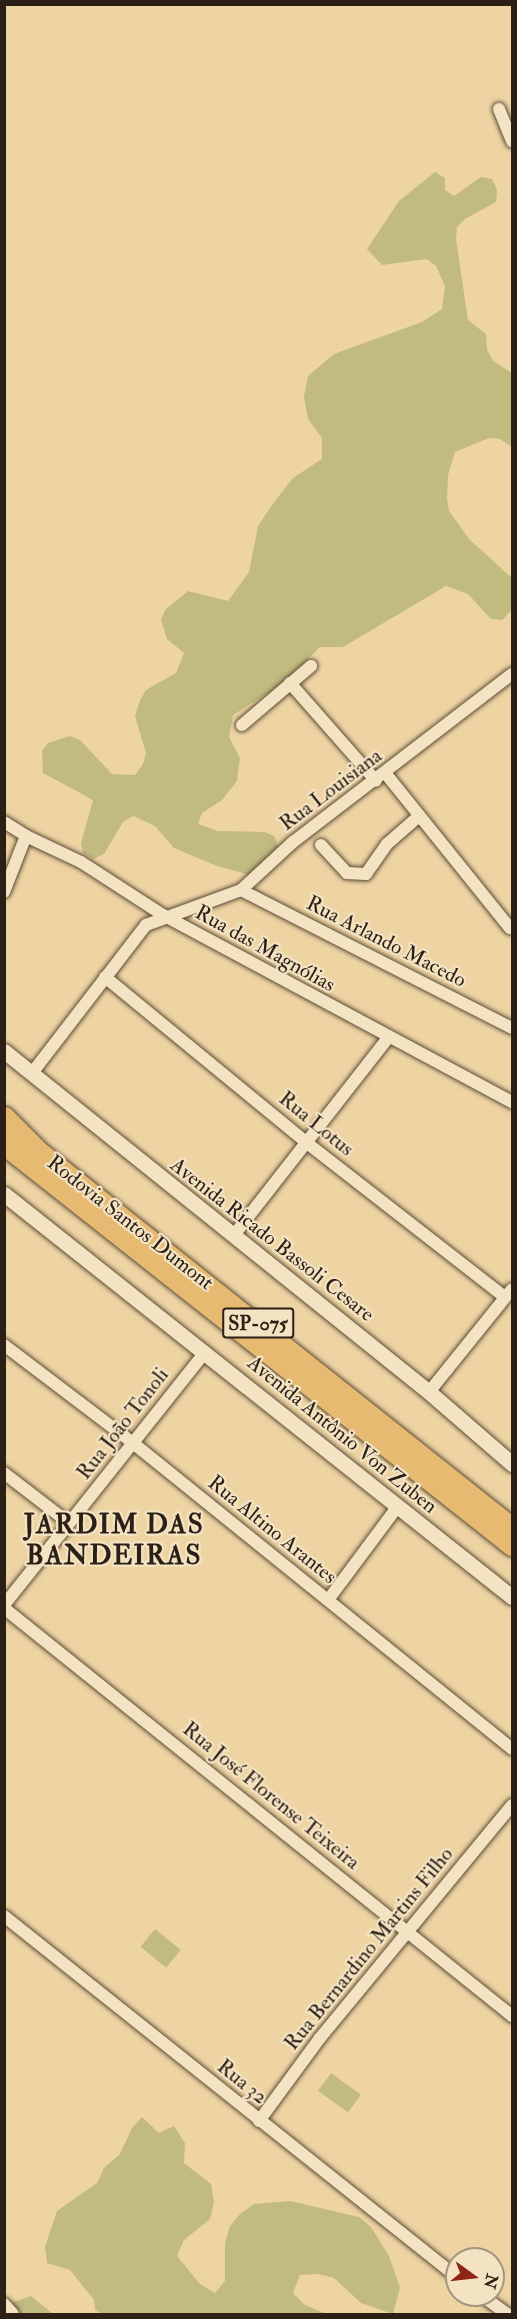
<!DOCTYPE html>
<meta charset="utf-8">
<style>
body{margin:0}
#map{position:relative;width:517px;height:2319px;overflow:hidden;background:#eed4a3;font-family:"IM FELL Double Pica",serif}
div>[style]{position:absolute}
.green>*{inset:0;background:#c1bb80;transform-origin:0 0}
.roads{filter:drop-shadow(0 0 2px #5c4c38) drop-shadow(0 0 2px #5c4c38)}
.minor>*{height:12px;margin:-6px;padding:0 6px;transform-origin:6px;border-radius:6px;background:#f4e3c3}
.tertiary>*{height:15px;margin:-7.5px;padding:0 7.5px;transform-origin:7.5px;border-radius:7.5px;background:#f4e3c3}
.motorway>*{height:21px;margin:-10.5px;padding:0 10.5px;transform-origin:10.5px;border-radius:10.5px;background:#e7ba72}
span{translate:-50% -50%;white-space:nowrap;text-align:center;line-height:1.15;-webkit-text-stroke:4.5px #f4e3c3;paint-order:stroke}
.shield-label span{padding:2px 4px;background:#f4e3c3;border:2px solid;border-radius:4px;-webkit-text-stroke-width:0}
.shield-label{font-size:20px;color:#2c1f15;font-weight:700}
.street-label{font-size:21px;color:#2c1f15}
.district-label{font-size:27px;color:#2c1f15;font-weight:700;letter-spacing:1.5px}
.frame{position:absolute;inset:0;border:6px solid #2c1f15;pointer-events:none}
.north{position:absolute;left:445px;top:2247px;width:60px;height:60px;box-sizing:border-box;background:#f4e3c3;border:2px solid #a4957d;border-radius:50%;rotate:105deg;font-size:16px;font-weight:700;line-height:24px;text-align:center;color:#2c1f15}
.north::after{content:'';display:block;margin:auto;width:21px;height:27px;background:#8f2418;clip-path:polygon(50% 0,100% 100%,50% 72%,0 100%)}
</style>
<div id="map">
<div class="green">
<div style="clip-path:polygon(435px 172px,445px 178px,445px 190px,454px 196px,481px 177px,492px 179px,497px 190px,496px 202px,465px 219px,457px 227px,456px 239px,468px 320px,486px 334px,487px 350px,493px 361px,512px 373px,512px 447px,500px 439px,489px 438px,455px 452px,448px 475px,447px 499px,449px 511px,469px 539px,512px 578px,511px 611px,502px 620px,491px 619px,468px 594px,446px 586px,343px 647px,320px 647px,285px 682px,233px 715px,229px 737px,240px 758px,237px 781px,222px 800px,202px 813px,198px 824px,218px 831px,264px 832px,274px 836px,279px 847px,272px 864px,250px 875px,217px 866px,174px 848px,155px 826px,133px 816px,123px 822px,104px 854px,93px 859px,83px 853px,81px 843px,93px 800px,43px 773px,42px 751px,48px 743px,70px 736px,80px 740px,112px 774px,135px 775px,143px 764px,146px 753px,135px 716px,140px 700px,146px 690px,176px 673px,184px 653px,167px 639px,161px 620px,165px 610px,188px 591px,228px 601px,249px 572px,258px 526px,272px 505px,293px 478px,322px 459px,322px 438px,308px 419px,304px 397px,308px 376px,334px 354px,422px 322px,442px 309px,445px 286px,436px 266px,427px 259px,382px 265px,367px 249px,399px 201px)"></div>
<div style="left:155px;top:1929px;width:33px;height:23px;rotate:39deg"></div>
<div style="left:331px;top:2073px;width:37px;height:22px;rotate:36deg"></div>
<div style="clip-path:polygon(142px 2117px,159px 2133px,174px 2126px,185px 2143px,184px 2163px,211px 2184px,214px 2202px,210px 2219px,184px 2240px,177px 2256px,200px 2284px,215px 2293px,225px 2281px,225px 2243px,230px 2226px,240px 2214px,254px 2204px,290px 2201px,359px 2217px,371px 2227px,389px 2256px,400px 2288px,393px 2314px,361px 2303px,334px 2278px,318px 2274px,300px 2275px,293px 2293px,305px 2305px,327px 2314px,102px 2314px,95px 2310px,94px 2300px,70px 2270px,47px 2263px,45px 2247px,57px 2211px,97px 2183px,104px 2168px,120px 2154px,132px 2128px)"></div>
<div style="clip-path:polygon(31px 2296px,53px 2314px,13px 2314px,13px 2302px)"></div>
</div>
<div class="roads">
<div class="minor">
<div style="left:499px;top:109px;width:35px;rotate:68deg"></div>
<div style="left:290px;top:683px;width:130px;rotate:48.7deg"></div>
<div style="left:242px;top:725px;width:91px;rotate:-40.5deg"></div>
<div style="left:386px;top:774px;width:198px;rotate:51.2deg"></div>
<div style="left:4px;top:822px;width:26px;rotate:32deg"></div>
<div style="left:26px;top:836px;width:61px;rotate:25.3deg"></div>
<div style="left:81px;top:862px;width:98px;rotate:32.9deg"></div>
<div style="left:163px;top:915px;width:396px;rotate:28.2deg"></div>
<div style="left:321px;top:845px;width:38px;rotate:47deg"></div>
<div style="left:347px;top:873px;width:19px;rotate:3deg"></div>
<div style="left:366px;top:874px;width:37px;rotate:-55deg"></div>
<div style="left:387px;top:844px;width:43px;rotate:-41.2deg"></div>
<div style="left:241px;top:890px;width:304px;rotate:27deg"></div>
<div style="left:4px;top:892px;width:60px;rotate:-68.6deg"></div>
<div style="left:105px;top:977px;width:261px;rotate:39.4deg"></div>
<div style="left:307px;top:1143px;width:251px;rotate:37.9deg"></div>
<div style="left:32px;top:1073px;width:187px;rotate:-52.4deg"></div>
<div style="left:146px;top:925px;width:101px;rotate:-20.2deg"></div>
<div style="left:241px;top:890px;width:71px;rotate:-42.7deg"></div>
<div style="left:293px;top:842px;width:276px;rotate:-37.5deg"></div>
<div style="left:234px;top:1235px;width:250px;rotate:-52deg"></div>
<div style="left:4px;top:1345px;width:162px;rotate:37.2deg"></div>
<div style="left:133px;top:1443px;width:487px;rotate:38.9deg"></div>
<div style="left:429px;top:1392px;width:132px;rotate:-51.1deg"></div>
<div style="left:4px;top:1473px;width:82px;rotate:37.6deg"></div>
<div style="left:328px;top:1600px;width:117px;rotate:-53.3deg"></div>
<div style="left:4px;top:1605px;width:323px;rotate:-51.5deg"></div>
<div style="left:4px;top:1608px;width:652px;rotate:38.77deg"></div>
<div style="left:4px;top:1916px;width:579px;rotate:38.55deg"></div>
<div style="left:259px;top:2121px;width:103px;rotate:-53.7deg"></div>
<div style="left:320px;top:2038px;width:302px;rotate:-50.5deg"></div>
<div style="left:481px;top:2295px;width:32px;rotate:36deg"></div>
<div style="left:4px;top:2304px;width:13px;rotate:48deg"></div>
</div>
<div class="tertiary">
<div style="left:4px;top:1051px;width:545px;rotate:38.74deg"></div>
<div style="left:429px;top:1392px;width:110px;rotate:40.9deg"></div>
<div style="left:4px;top:1194px;width:648px;rotate:38.43deg"></div>
</div>
<div class="motorway">
<div style="left:4px;top:1117px;width:51px;rotate:45deg"></div>
<div style="left:40px;top:1153px;width:603px;rotate:38.47deg"></div>
<div style="left:4px;top:1144px;width:647px;rotate:38.29deg"></div>
</div>
</div>
<div class="shield-label">
<span style="left:258px;top:1323px">SP-075</span>
</div>
<div class="street-label">
<span style="left:331px;top:790px;rotate:-37deg">Rua Louisiana</span>
<span style="left:386px;top:942px;rotate:27deg">Rua Arlando Macedo</span>
<span style="left:265px;top:949px;rotate:29deg">Rua das Magnólias</span>
<span style="left:316px;top:1124px;rotate:39deg">Rua Lotus</span>
<span style="left:130px;top:1223px;rotate:38deg">Rodovia Santos Dumont</span>
<span style="left:272px;top:1240px;rotate:38deg">Avenida Ricado Bassoli Cesare</span>
<span style="left:123px;top:1424px;rotate:-52deg">Rua João Tonoli</span>
<span style="left:342px;top:1435px;rotate:39deg">Avenida Antônio Von Zuben</span>
<span style="left:272px;top:1530px;rotate:39deg">Rua Altino Arantes</span>
<span style="left:271px;top:1796px;rotate:39deg">Rua José Florense Teixeira</span>
<span style="left:369px;top:1949px;rotate:-51deg">Rua Bernardino Martins Filho</span>
<span style="left:242px;top:2082px;rotate:39deg">Rua 32</span>
</div>
<div class="district-label">
<span style="left:114px;top:1540px">JARDIM DAS<br>BANDEIRAS</span>
</div>
<div class="frame"></div>
<div class="north">N</div>
</div>
